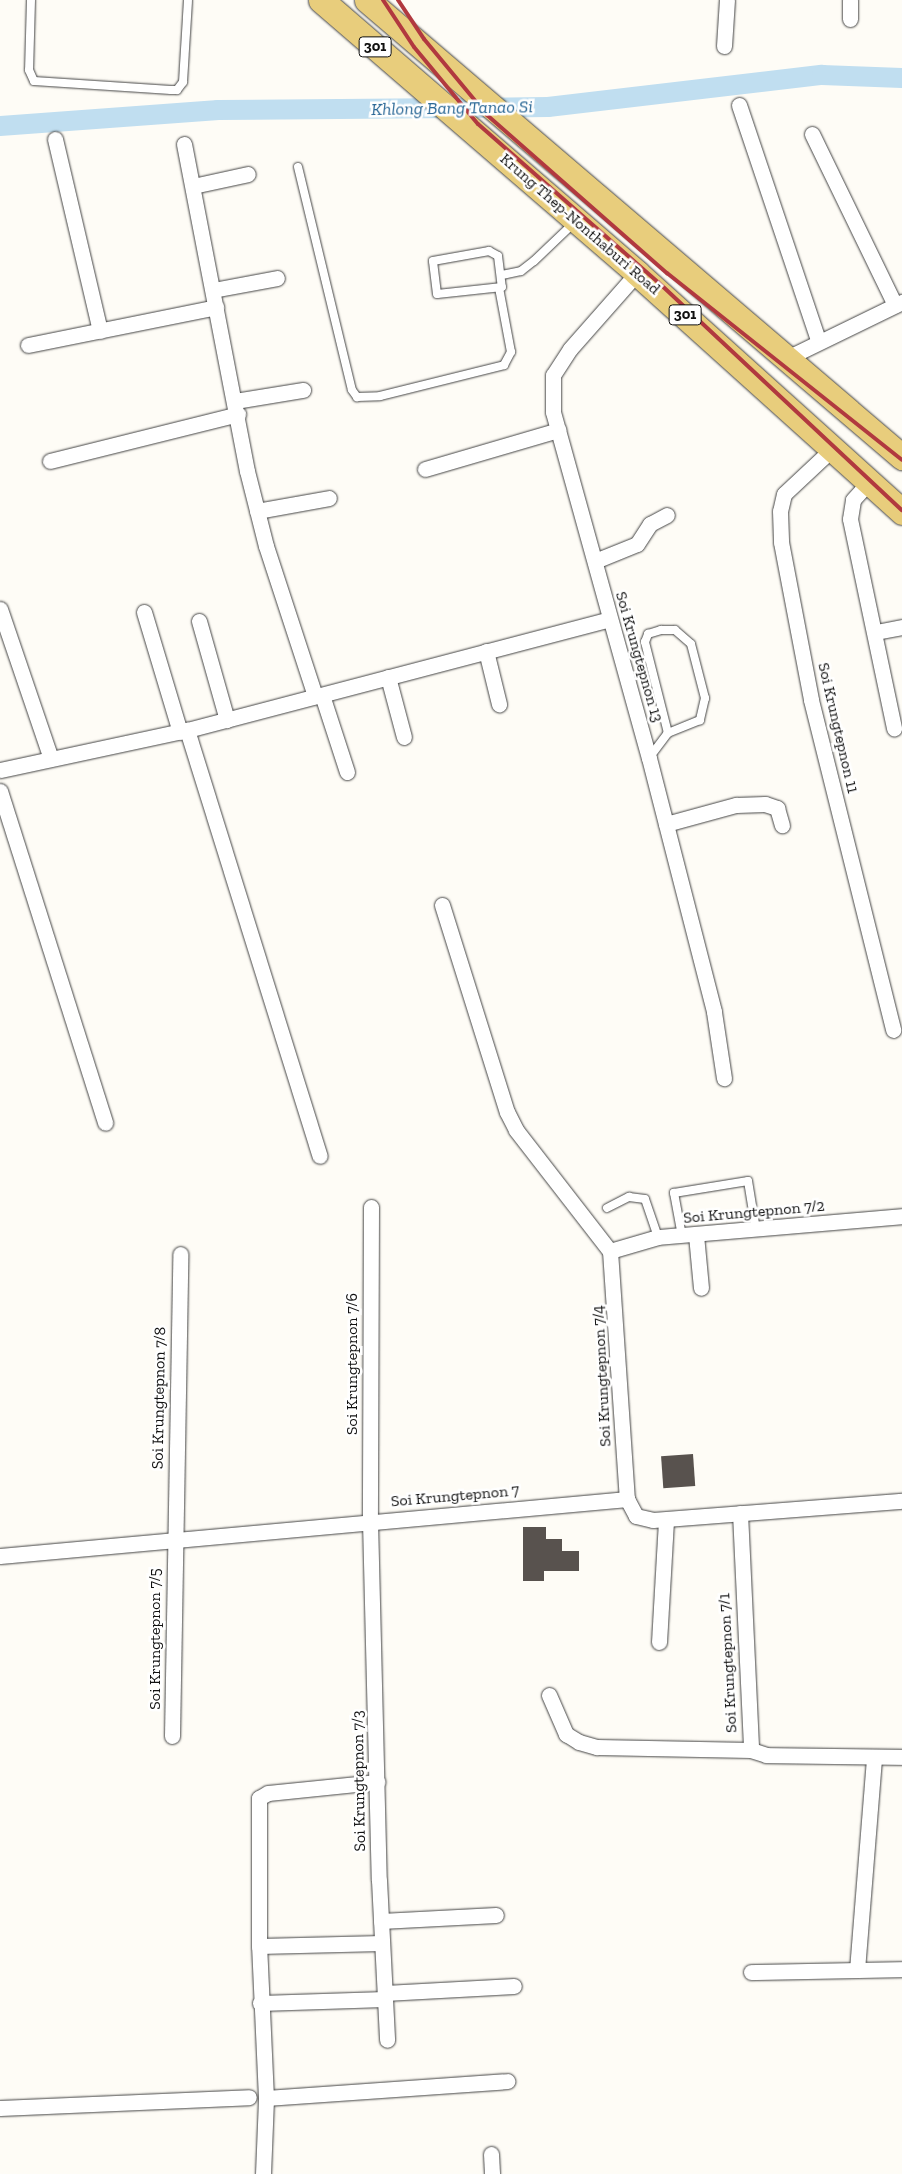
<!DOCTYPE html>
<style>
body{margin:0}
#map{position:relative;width:902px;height:2174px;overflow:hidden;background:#fefcf6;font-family:"Zilla Slab",serif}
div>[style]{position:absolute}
.canal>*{height:20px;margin:-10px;padding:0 10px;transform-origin:10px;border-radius:10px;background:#c0def0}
.building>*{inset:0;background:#58524e;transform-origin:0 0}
.roads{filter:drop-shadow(0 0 1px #444) drop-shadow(0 0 1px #444)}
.service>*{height:8px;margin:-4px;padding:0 4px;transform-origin:4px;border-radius:4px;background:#fff}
.minor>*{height:15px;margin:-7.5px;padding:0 7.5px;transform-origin:7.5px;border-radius:7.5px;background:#fff}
.primary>*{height:25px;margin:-12.5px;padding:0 12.5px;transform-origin:12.5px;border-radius:12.5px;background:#e8cd7c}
.rail>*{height:4px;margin:-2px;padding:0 2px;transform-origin:2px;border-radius:2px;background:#b1393f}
span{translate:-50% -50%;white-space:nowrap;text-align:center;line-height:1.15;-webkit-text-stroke:5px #fff;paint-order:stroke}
.shield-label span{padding:1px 4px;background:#fff;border:1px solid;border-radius:4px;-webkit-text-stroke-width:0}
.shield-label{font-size:15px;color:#111;font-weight:700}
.street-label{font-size:16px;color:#111}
.water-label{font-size:18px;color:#286695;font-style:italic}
</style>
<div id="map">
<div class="canal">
<div style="left:0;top:126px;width:219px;rotate:-4.2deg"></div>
<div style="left:218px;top:110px;width:330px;rotate:-0.5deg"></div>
<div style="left:548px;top:107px;width:276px;rotate:-6.7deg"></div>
<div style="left:822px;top:75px;width:80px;rotate:2.1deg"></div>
</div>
<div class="building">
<div style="left:693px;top:1454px;width:32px;height:32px;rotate:86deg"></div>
<div style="clip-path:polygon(523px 1527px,546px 1527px,546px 1539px,562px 1539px,562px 1551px,579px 1551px,579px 1571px,544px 1571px,544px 1581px,523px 1581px)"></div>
</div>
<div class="roads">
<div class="service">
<div style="left:31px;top:0;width:70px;rotate:91.6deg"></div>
<div style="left:29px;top:70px;width:12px;rotate:66deg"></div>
<div style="left:34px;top:81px;width:137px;rotate:3.8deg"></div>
<div style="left:171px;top:90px;width:6px"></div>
<div style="left:177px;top:90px;width:10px;rotate:-53deg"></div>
<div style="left:183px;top:82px;width:82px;rotate:-86.5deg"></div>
<div style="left:298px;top:167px;width:229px;rotate:76.4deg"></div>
<div style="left:352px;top:390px;width:9px;rotate:54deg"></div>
<div style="left:357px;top:397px;width:23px;rotate:-2deg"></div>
<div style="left:380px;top:396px;width:128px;rotate:-14deg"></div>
<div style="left:504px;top:365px;width:15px;rotate:-62deg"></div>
<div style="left:511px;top:352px;width:65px;rotate:-100.6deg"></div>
<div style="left:489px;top:251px;width:10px;rotate:29deg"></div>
<div style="left:498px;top:256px;width:31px;rotate:83deg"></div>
<div style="left:502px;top:287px;width:65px;rotate:173.9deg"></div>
<div style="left:437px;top:294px;width:33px;rotate:-97deg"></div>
<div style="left:433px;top:261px;width:57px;rotate:-10.1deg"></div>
<div style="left:502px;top:275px;width:19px;rotate:-12deg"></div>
<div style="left:521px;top:271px;width:16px;rotate:-38deg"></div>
<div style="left:534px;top:261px;width:57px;rotate:-43.6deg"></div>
<div style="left:649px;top:758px;width:31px;rotate:-53deg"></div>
<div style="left:668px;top:733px;width:94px;rotate:-104.2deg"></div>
<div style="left:645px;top:642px;width:9px;rotate:-69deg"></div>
<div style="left:648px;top:634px;width:14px;rotate:-17deg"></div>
<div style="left:661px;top:630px;width:14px"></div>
<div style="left:675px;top:630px;width:21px;rotate:41deg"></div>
<div style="left:691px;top:644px;width:56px;rotate:75.5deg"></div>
<div style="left:705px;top:698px;width:23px;rotate:103deg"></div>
<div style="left:700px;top:720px;width:35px;rotate:158deg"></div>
<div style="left:607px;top:1208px;width:25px;rotate:-27deg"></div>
<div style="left:629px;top:1197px;width:16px;rotate:7deg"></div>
<div style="left:645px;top:1199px;width:40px;rotate:71.1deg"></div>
<div style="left:682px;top:1236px;width:44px;rotate:-100.5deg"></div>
<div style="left:674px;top:1193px;width:75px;rotate:-9.2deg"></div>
<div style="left:748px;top:1181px;width:50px;rotate:80.7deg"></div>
</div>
<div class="minor">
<div style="left:850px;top:0;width:19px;rotate:90deg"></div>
<div style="left:724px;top:46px;width:46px;rotate:-86.3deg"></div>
<div style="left:739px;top:105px;width:248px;rotate:71.4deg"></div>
<div style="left:812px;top:134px;width:190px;rotate:64.1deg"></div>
<div style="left:55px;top:139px;width:197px;rotate:76.8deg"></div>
<div style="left:184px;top:144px;width:333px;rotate:79.1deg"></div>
<div style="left:247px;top:471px;width:77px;rotate:75.8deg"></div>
<div style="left:266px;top:546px;width:158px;rotate:71.9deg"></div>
<div style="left:193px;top:186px;width:56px;rotate:-12.3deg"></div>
<div style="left:637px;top:273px;width:101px;rotate:131.4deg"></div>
<div style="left:570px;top:349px;width:31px;rotate:123deg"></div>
<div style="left:553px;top:375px;width:37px;rotate:90deg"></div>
<div style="left:553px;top:412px;width:359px;rotate:74.5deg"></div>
<div style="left:649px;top:758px;width:262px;rotate:75.6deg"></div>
<div style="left:714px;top:1012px;width:67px;rotate:81.4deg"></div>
<div style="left:213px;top:290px;width:65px;rotate:-10.6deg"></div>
<div style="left:28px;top:345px;width:192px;rotate:-11.4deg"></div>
<div style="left:787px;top:358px;width:128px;rotate:-26deg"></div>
<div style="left:235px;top:401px;width:69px;rotate:-9.2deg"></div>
<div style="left:831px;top:450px;width:64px;rotate:136.9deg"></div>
<div style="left:784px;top:494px;width:17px;rotate:103deg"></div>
<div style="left:780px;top:511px;width:31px;rotate:88deg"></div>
<div style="left:781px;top:542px;width:161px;rotate:79.2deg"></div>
<div style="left:811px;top:700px;width:340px;rotate:76deg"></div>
<div style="left:50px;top:461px;width:194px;rotate:-14deg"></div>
<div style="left:425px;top:469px;width:139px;rotate:-16.3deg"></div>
<div style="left:869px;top:482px;width:24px;rotate:132deg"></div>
<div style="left:853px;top:500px;width:19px;rotate:99deg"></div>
<div style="left:850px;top:519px;width:214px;rotate:78.1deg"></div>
<div style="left:257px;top:511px;width:73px;rotate:-10.2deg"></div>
<div style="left:595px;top:561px;width:45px;rotate:-22deg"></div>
<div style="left:637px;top:544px;width:24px;rotate:-57deg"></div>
<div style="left:650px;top:524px;width:19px;rotate:-28deg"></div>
<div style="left:0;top:609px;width:158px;rotate:71.2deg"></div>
<div style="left:144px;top:612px;width:125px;rotate:73.3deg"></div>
<div style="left:199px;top:621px;width:103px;rotate:74.2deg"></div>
<div style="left:876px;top:632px;width:26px;rotate:-11deg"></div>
<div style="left:486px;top:651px;width:55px;rotate:76.2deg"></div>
<div style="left:388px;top:677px;width:62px;rotate:75.1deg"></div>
<div style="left:322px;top:695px;width:81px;rotate:72deg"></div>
<div style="left:187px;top:730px;width:446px;rotate:72.7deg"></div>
<div style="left:0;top:770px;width:191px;rotate:-12.1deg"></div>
<div style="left:187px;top:730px;width:436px;rotate:-14.7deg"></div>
<div style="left:0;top:791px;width:348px;rotate:72.4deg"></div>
<div style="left:666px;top:824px;width:73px;rotate:-15.2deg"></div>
<div style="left:736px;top:805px;width:29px;rotate:-2deg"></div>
<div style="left:765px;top:804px;width:13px;rotate:18deg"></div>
<div style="left:777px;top:808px;width:18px;rotate:74deg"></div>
<div style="left:442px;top:905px;width:217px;rotate:72.6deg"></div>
<div style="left:507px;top:1112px;width:20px;rotate:63deg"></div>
<div style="left:516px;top:1130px;width:153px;rotate:52.2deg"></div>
<div style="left:610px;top:1251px;width:249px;rotate:86.1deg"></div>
<div style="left:371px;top:1207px;width:314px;rotate:90.2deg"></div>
<div style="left:370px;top:1521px;width:359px;rotate:88.6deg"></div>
<div style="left:379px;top:1880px;width:160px;rotate:87.1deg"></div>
<div style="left:696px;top:1235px;width:53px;rotate:84.6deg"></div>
<div style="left:610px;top:1251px;width:50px;rotate:-16.3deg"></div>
<div style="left:658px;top:1237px;width:245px;rotate:-4.9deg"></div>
<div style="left:740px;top:1513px;width:237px;rotate:87.3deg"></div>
<div style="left:751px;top:1750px;width:16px;rotate:18deg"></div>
<div style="left:766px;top:1755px;width:136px;rotate:0.8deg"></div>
<div style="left:0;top:1556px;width:630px;rotate:-5.19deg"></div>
<div style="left:627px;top:1499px;width:19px;rotate:62deg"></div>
<div style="left:636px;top:1516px;width:17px;rotate:13deg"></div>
<div style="left:653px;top:1520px;width:250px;rotate:-4.4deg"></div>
<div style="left:659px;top:1642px;width:122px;rotate:-86.7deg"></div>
<div style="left:549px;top:1695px;width:43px;rotate:66.4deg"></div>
<div style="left:566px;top:1734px;width:15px;rotate:32deg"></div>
<div style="left:579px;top:1742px;width:19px;rotate:16deg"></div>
<div style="left:597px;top:1747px;width:154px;rotate:1.1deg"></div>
<div style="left:172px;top:1736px;width:482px;rotate:-89deg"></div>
<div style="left:381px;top:1921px;width:115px;rotate:-3deg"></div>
<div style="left:259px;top:1946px;width:123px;rotate:-1.4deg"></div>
<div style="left:857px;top:1970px;width:213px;rotate:-85.4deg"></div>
<div style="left:751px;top:1972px;width:151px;rotate:-1.1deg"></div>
<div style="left:385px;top:1993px;width:129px;rotate:-3.1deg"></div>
<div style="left:260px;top:2003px;width:125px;rotate:-1.8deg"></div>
<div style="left:266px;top:2098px;width:242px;rotate:-4deg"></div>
<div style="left:0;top:2108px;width:249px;rotate:-2.5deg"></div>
<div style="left:491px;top:2154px;width:20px;rotate:87deg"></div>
<div style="left:263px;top:2174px;width:76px;rotate:-87.7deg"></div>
<div style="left:266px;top:2098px;width:152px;rotate:-92.6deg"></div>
<div style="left:259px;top:1946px;width:148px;rotate:-90deg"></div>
<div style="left:259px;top:1798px;width:10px;rotate:-29deg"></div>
<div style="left:268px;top:1793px;width:110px;rotate:-5.8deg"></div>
</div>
<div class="primary">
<div style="left:321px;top:0;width:418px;rotate:40.8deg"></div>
<div style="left:637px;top:273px;width:357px;rotate:42deg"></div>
<div style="left:367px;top:0;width:704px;rotate:40.5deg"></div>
</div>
</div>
<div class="rail">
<div style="left:383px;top:0;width:56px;rotate:56.6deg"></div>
<div style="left:414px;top:47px;width:100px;rotate:50.3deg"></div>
<div style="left:478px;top:124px;width:240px;rotate:41.3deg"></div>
<div style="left:658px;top:282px;width:334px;rotate:43.1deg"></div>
<div style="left:398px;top:0;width:47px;rotate:56.3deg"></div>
<div style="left:424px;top:39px;width:99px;rotate:50.3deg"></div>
<div style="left:487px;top:115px;width:240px;rotate:41.3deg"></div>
<div style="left:667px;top:273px;width:300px;rotate:38.5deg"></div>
</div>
<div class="shield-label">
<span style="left:375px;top:47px">301</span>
<span style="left:685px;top:315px">301</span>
</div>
<div class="street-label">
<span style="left:580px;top:224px;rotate:41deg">Krung Thep-Nonthaburi Road</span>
<span style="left:639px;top:657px;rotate:74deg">Soi Krungtepnon 13</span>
<span style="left:838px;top:728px;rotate:77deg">Soi Krungtepnon 11</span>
<span style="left:754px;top:1212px;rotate:-5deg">Soi Krungtepnon 7/2</span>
<span style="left:352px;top:1364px;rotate:-90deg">Soi Krungtepnon 7/6</span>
<span style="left:602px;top:1376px;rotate:-93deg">Soi Krungtepnon 7/4</span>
<span style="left:159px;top:1398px;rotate:-89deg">Soi Krungtepnon 7/8</span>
<span style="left:455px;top:1496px;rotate:-5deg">Soi Krungtepnon 7</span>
<span style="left:155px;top:1639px;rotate:-90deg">Soi Krungtepnon 7/5</span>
<span style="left:728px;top:1663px;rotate:-93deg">Soi Krungtepnon 7/1</span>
<span style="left:359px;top:1781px;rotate:-91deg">Soi Krungtepnon 7/3</span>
</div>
<div class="water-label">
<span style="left:452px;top:108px;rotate:-1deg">Khlong Bang Tanao Si</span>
</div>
</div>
